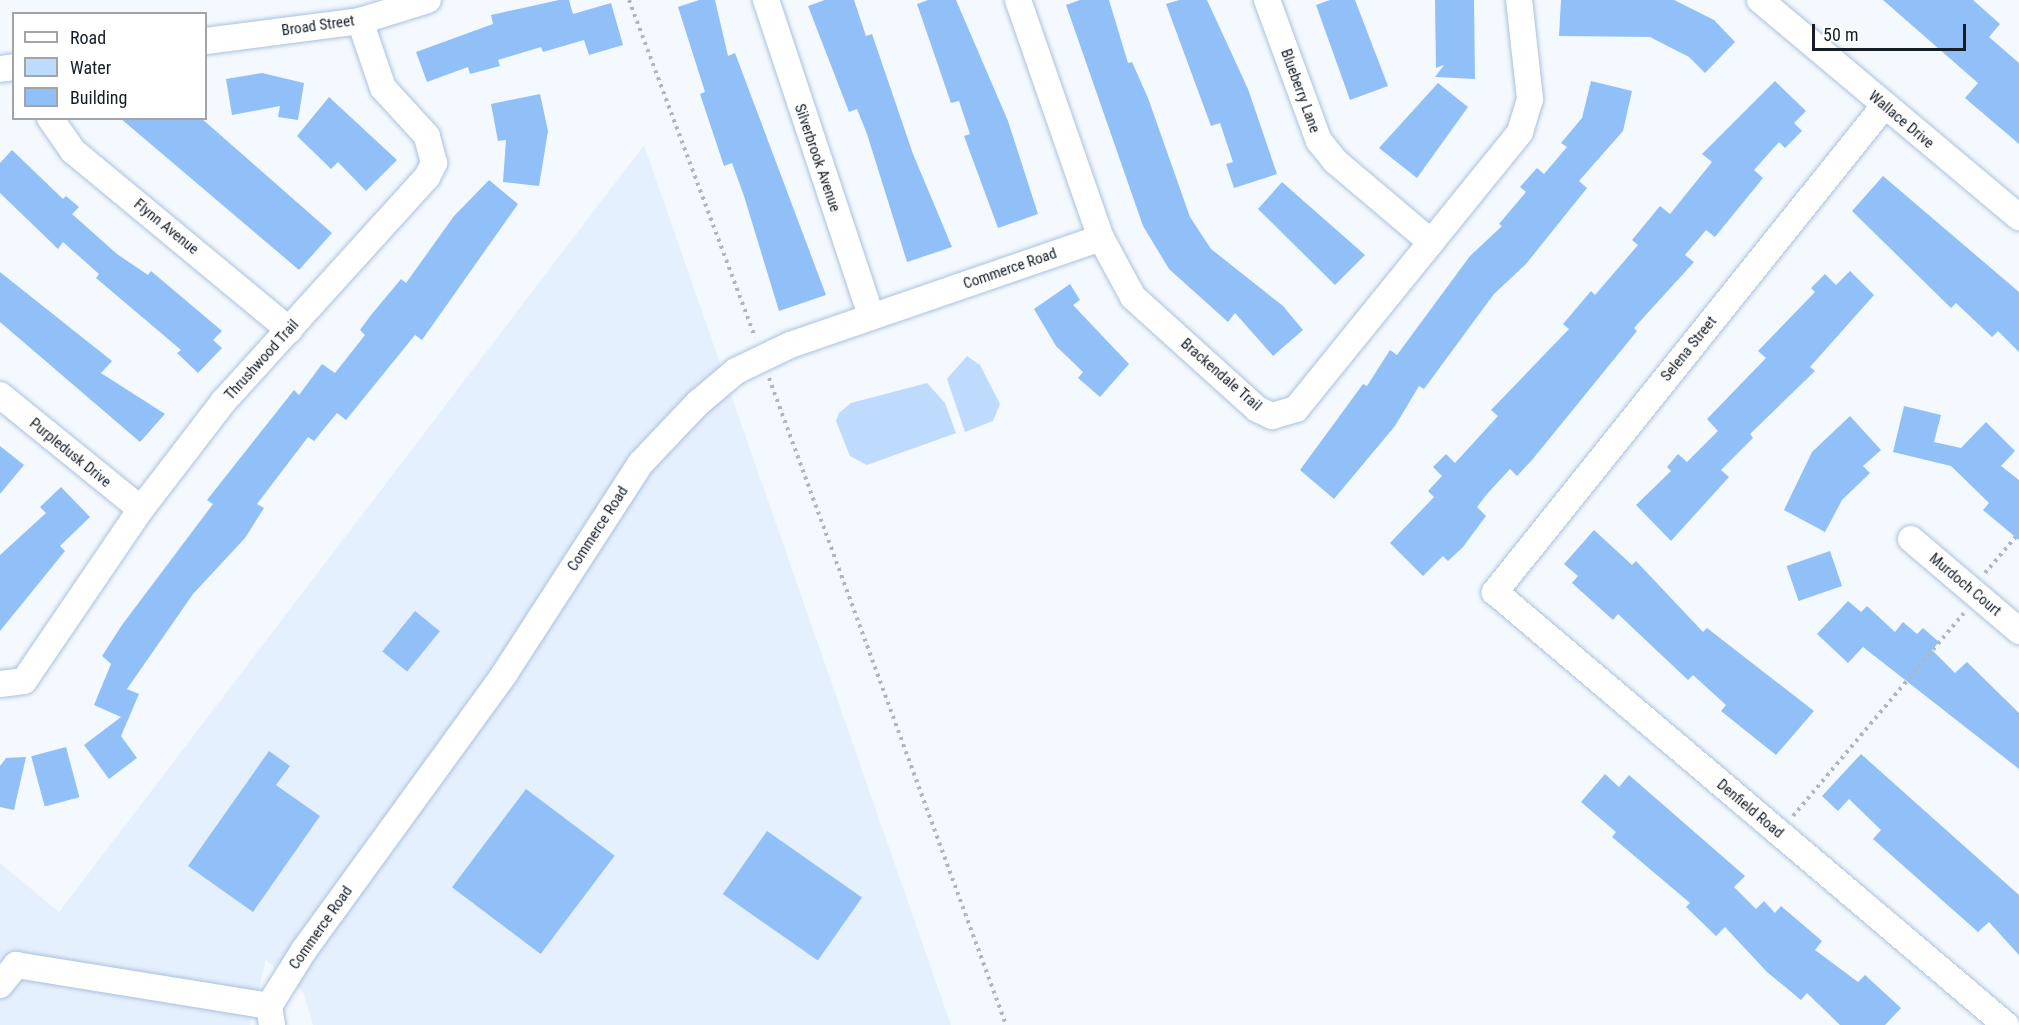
<!DOCTYPE html>
<style>
body{margin:0}
#map{position:relative;width:2019px;height:1025px;overflow:hidden;background:#f4f9ff;font-family:"Roboto Condensed",sans-serif}
div>[style]{position:absolute}
.built>*{inset:0;background:#e5f0fe}
.water>*{inset:0;background:#bedafd}
.building>*{inset:0;background:#91c0f8;transform-origin:0 0}
.path>*{height:4px;margin-top:-2px;transform-origin:0;background:repeating-linear-gradient(90deg,#b0b6bd 0 3px,transparent 0 7.5px)}
.roads{filter:drop-shadow(0 0 2px #abc1dc) drop-shadow(0 0 2px #abc1dc)}
.minor>*{height:26px;margin:-13px;padding:0 13px;transform-origin:13px;border-radius:13px;background:#fff}
span{translate:-50% -50%;white-space:nowrap;text-align:center;line-height:1.15;-webkit-text-stroke:4.5px #fff;paint-order:stroke}
.street-label{font-size:15px;color:#151d27}
.legend{position:absolute;left:12px;top:12px;width:195px;height:108px;box-sizing:border-box;background:#fff;border:2px solid #a1a5a9;margin:0;padding:8px 10px;list-style:none;font-size:18px;color:#151d27}
.legend li{display:flex;align-items:center;gap:12px;height:30px}
.legend b{width:30px;border:2px solid #a1a5a9}
.scale{position:absolute;left:1812px;top:24px;width:154px;height:27px;box-sizing:border-box;border:3px solid #151d27;border-top:0;padding-left:8px;font-size:18px;line-height:21px;white-space:nowrap;color:#151d27;-webkit-text-stroke:4px #fff;paint-order:stroke}
</style>
<div id="map">
<div class="built">
<div style="clip-path:polygon(644px 145px,951px 1025px,313px 1025px,303px 992px,266px 960px,250px 1025px,0 1025px,0 863px,59px 912px)"></div>
</div>
<div class="water">
<div style="clip-path:polygon(967px 356px,980px 365px,1000px 404px,993px 421px,965px 432px,947px 379px)"></div>
<div style="clip-path:polygon(927px 383px,945px 403px,956px 433px,867px 465px,850px 456px,836px 421px,839px 413px,851px 403px)"></div>
</div>
<div class="building">
<div style="clip-path:polygon(559px 0,569px 0,573px 14px,611px 3px,623px 45px,589px 55px,584px 40px,543px 52px,541px 47px,498px 60px,500px 66px,470px 74px,468px 67px,427px 82px,416px 52px,493px 24px,491px 15px)"></div>
<div style="clip-path:polygon(699px 0,715px 0,728px 56px,735px 53px,826px 295px,779px 311px,744px 196px,732px 163px,724px 166px,700px 94px,705px 92px,678px 7px)"></div>
<div style="clip-path:polygon(825px 0,854px 0,866px 36px,872px 34px,913px 154px,952px 247px,907px 262px,867px 134px,857px 109px,849px 112px,808px 6px)"></div>
<div style="clip-path:polygon(928px 0,956px 0,1008px 121px,1038px 214px,998px 228px,964px 136px,970px 134px,959px 101px,951px 103px,917px 4px)"></div>
<div style="clip-path:polygon(1080px 0,1109px 0,1128px 63px,1132px 62px,1148px 98px,1190px 217px,1211px 249px,1283px 306px,1303px 330px,1273px 356px,1235px 313px,1228px 322px,1169px 269px,1143px 226px,1066px 5px)"></div>
<div style="clip-path:polygon(1179px 0,1207px 0,1248px 89px,1277px 174px,1234px 188px,1226px 164px,1233px 162px,1220px 123px,1211px 126px,1166px 4px)"></div>
<div style="clip-path:polygon(1330px 0,1355px 0,1388px 86px,1350px 100px,1316px 5px)"></div>
<div style="clip-path:polygon(1435px 0,1474px 0,1475px 79px,1435px 77px,1444px 65px,1436px 68px)"></div>
<div style="clip-path:polygon(1561px 0,1674px 0,1714px 20px,1735px 42px,1705px 73px,1689px 57px,1650px 37px,1559px 36px)"></div>
<div style="clip-path:polygon(1883px 0,1973px 0,2000px 24px,1989px 37px,2019px 63px,2019px 144px,1965px 98px,1978px 83px)"></div>
<div style="clip-path:polygon(262px 73px,304px 83px,298px 120px,278px 117px,280px 106px,232px 115px,226px 79px)"></div>
<div style="clip-path:polygon(1591px 81px,1632px 91px,1623px 131px,1579px 181px,1587px 188px,1526px 264px,1494px 294px,1424px 389px,1419px 386px,1395px 426px,1334px 499px,1300px 470px,1363px 384px,1367px 386px,1390px 350px,1397px 355px,1470px 256px,1502px 226px,1499px 224px,1526px 192px,1520px 187px,1537px 168px,1544px 174px,1567px 147px,1561px 143px,1582px 118px)"></div>
<div style="clip-path:polygon(1775px 81px,1806px 111px,1794px 123px,1802px 131px,1785px 148px,1779px 142px,1754px 170px,1763px 178px,1715px 237px,1706px 230px,1685px 255px,1694px 262px,1634px 328px,1637px 331px,1532px 460px,1517px 476px,1510px 469px,1487px 494px,1477px 507px,1486px 516px,1463px 547px,1448px 561px,1443px 556px,1423px 576px,1390px 543px,1434px 497px,1428px 491px,1442px 476px,1433px 467px,1446px 454px,1455px 463px,1498px 416px,1491px 410px,1569px 329px,1563px 324px,1591px 291px,1595px 295px,1638px 245px,1632px 240px,1660px 206px,1670px 214px,1712px 162px,1702px 154px)"></div>
<div style="clip-path:polygon(1438px 83px,1468px 107px,1417px 178px,1379px 148px)"></div>
<div style="clip-path:polygon(540px 94px,548px 131px,539px 186px,503px 182px,506px 140px,498px 141px,491px 104px)"></div>
<div style="clip-path:polygon(329px 97px,397px 160px,366px 191px,338px 162px,331px 169px,297px 136px)"></div>
<div style="clip-path:polygon(120px 118px,201px 118px,332px 233px,299px 270px)"></div>
<div style="clip-path:polygon(12px 150px,63px 199px,66px 196px,79px 207px,72px 214px,117px 254px,148px 275px,151px 271px,222px 331px,213px 340px,222px 348px,198px 373px,177px 353px,181px 350px,96px 278px,99px 274px,63px 242px,58px 249px,0 193px,0 163px)"></div>
<div style="clip-path:polygon(1883px 176px,2019px 292px,2019px 352px,1998px 331px,1992px 337px,1956px 303px,1951px 308px,1852px 211px)"></div>
<div style="clip-path:polygon(489px 180px,518px 204px,422px 340px,415px 335px,346px 420px,337px 413px,314px 441px,308px 437px,257px 504px,264px 508px,245px 538px,193px 594px,127px 689px,139px 694px,121px 736px,137px 758px,109px 779px,84px 745px,121px 717px,94px 705px,111px 664px,102px 656px,122px 625px,213px 504px,207px 500px,294px 390px,299px 395px,322px 364px,335px 373px,365px 335px,360px 330px,371px 315px,401px 279px,406px 283px,454px 216px)"></div>
<div style="clip-path:polygon(1282px 182px,1365px 255px,1335px 285px,1258px 209px)"></div>
<div style="clip-path:polygon(1850px 271px,1874px 295px,1810px 367px,1815px 371px,1750px 434px,1753px 438px,1721px 470px,1729px 477px,1671px 541px,1636px 505px,1671px 471px,1667px 467px,1678px 454px,1687px 462px,1718px 431px,1707px 419px,1766px 358px,1758px 351px,1815px 292px,1811px 288px,1825px 274px,1836px 285px)"></div>
<div style="clip-path:polygon(0 272px,112px 361px,101px 373px,165px 414px,140px 442px,0 322px)"></div>
<div style="clip-path:polygon(1070px 284px,1080px 300px,1073px 305px,1129px 364px,1100px 397px,1078px 378px,1083px 372px,1056px 346px,1034px 309px)"></div>
<div style="clip-path:polygon(1904px 406px,1941px 415px,1934px 442px,1961px 448px,1986px 422px,2015px 451px,2001px 466px,2019px 480px,2019px 540px,1983px 510px,1989px 503px,1951px 466px,1893px 452px)"></div>
<div style="clip-path:polygon(1850px 416px,1881px 450px,1863px 466px,1870px 473px,1842px 500px,1825px 532px,1784px 510px,1812px 452px)"></div>
<div style="clip-path:polygon(0 446px,24px 465px,0 494px)"></div>
<div style="clip-path:polygon(61px 487px,90px 517px,60px 546px,65px 551px,0 631px,0 555px,46px 513px,40px 507px)"></div>
<div style="clip-path:polygon(1594px 530px,1632px 565px,1636px 561px,1703px 632px,1707px 628px,1814px 711px,1776px 755px,1721px 711px,1726px 705px,1693px 675px,1688px 680px,1618px 614px,1613px 620px,1572px 583px,1578px 576px,1564px 564px)"></div>
<div style="left:1830px;top:551px;width:37px;height:46px;rotate:71deg"></div>
<div style="clip-path:polygon(1848px 601px,1861px 612px,1867px 606px,1895px 632px,1903px 622px,1917px 634px,1923px 628px,1939px 642px,1932px 650px,1955px 673px,1967px 662px,2019px 713px,2019px 769px,1863px 647px,1848px 663px,1817px 634px)"></div>
<div style="left:415px;top:611px;width:32px;height:52px;rotate:39deg"></div>
<div style="left:66px;top:747px;width:52px;height:36px;rotate:75deg"></div>
<div style="clip-path:polygon(269px 751px,290px 766px,276px 785px,320px 816px,253px 912px,188px 866px)"></div>
<div style="clip-path:polygon(1861px 754px,2019px 895px,2019px 955px,1989px 922px,1978px 932px,1873px 839px,1881px 830px,1849px 799px,1838px 811px,1822px 796px)"></div>
<div style="clip-path:polygon(26px 757px,14px 810px,0 807px,0 766px,6px 758px)"></div>
<div style="clip-path:polygon(1605px 774px,1619px 787px,1629px 775px,1745px 876px,1734px 887px,1756px 909px,1764px 901px,1775px 913px,1781px 906px,1822px 941px,1815px 950px,1858px 982px,1865px 975px,1901px 1008px,1885px 1025px,1840px 1025px,1807px 993px,1801px 1000px,1767px 972px,1725px 927px,1716px 936px,1686px 907px,1690px 903px,1612px 837px,1616px 832px,1581px 802px)"></div>
<div style="left:526px;top:789px;width:111px;height:123px;rotate:37deg"></div>
<div style="left:767px;top:831px;width:116px;height:77px;rotate:35deg"></div>
</div>
<div class="path">
<div style="left:629px;top:0;width:360px;rotate:69.5deg"></div>
<div style="left:769px;top:378px;width:689px;rotate:69.88deg"></div>
<div style="left:1985px;top:573px;width:52px;rotate:-49.6deg"></div>
<div style="left:1793px;top:816px;width:265px;rotate:-49.9deg"></div>
</div>
<div class="roads">
<div class="minor">
<div style="left:766px;top:0;width:332px;rotate:71.6deg"></div>
<div style="left:1018px;top:0;width:252px;rotate:70.8deg"></div>
<div style="left:1101px;top:238px;width:67px;rotate:61.5deg"></div>
<div style="left:1133px;top:297px;width:167px;rotate:42.1deg"></div>
<div style="left:1257px;top:409px;width:17px;rotate:25deg"></div>
<div style="left:1272px;top:416px;width:25px;rotate:-16deg"></div>
<div style="left:1296px;top:409px;width:356px;rotate:-51deg"></div>
<div style="left:1520px;top:132px;width:34px;rotate:-73deg"></div>
<div style="left:1530px;top:99px;width:100px;rotate:-96.3deg"></div>
<div style="left:1267px;top:0;width:150px;rotate:69.8deg"></div>
<div style="left:1319px;top:141px;width:26px;rotate:51deg"></div>
<div style="left:1335px;top:161px;width:126px;rotate:40.2deg"></div>
<div style="left:1760px;top:0;width:338px;rotate:40deg"></div>
<div style="left:206px;top:41px;width:155px;rotate:-7.4deg"></div>
<div style="left:360px;top:21px;width:71px;rotate:-17.2deg"></div>
<div style="left:0;top:69px;width:14px;rotate:-8deg"></div>
<div style="left:1884px;top:106px;width:623px;rotate:128.67deg"></div>
<div style="left:1495px;top:592px;width:670px;rotate:40.28deg"></div>
<div style="left:50px;top:118px;width:40px;rotate:55.1deg"></div>
<div style="left:73px;top:151px;width:281px;rotate:39.6deg"></div>
<div style="left:0;top:395px;width:181px;rotate:39deg"></div>
<div style="left:1911px;top:539px;width:142px;rotate:40.4deg"></div>
<div style="left:0;top:684px;width:24px;rotate:-7deg"></div>
<div style="left:24px;top:681px;width:208px;rotate:-55.8deg"></div>
<div style="left:141px;top:509px;width:135px;rotate:-52.5deg"></div>
<div style="left:223px;top:402px;width:304px;rotate:-47.8deg"></div>
<div style="left:427px;top:177px;width:16px;rotate:-63deg"></div>
<div style="left:434px;top:163px;width:28px;rotate:-105deg"></div>
<div style="left:427px;top:136px;width:65px;rotate:-132.5deg"></div>
<div style="left:383px;top:88px;width:71px;rotate:-108.9deg"></div>
<div style="left:0;top:985px;width:26px;rotate:-51deg"></div>
<div style="left:16px;top:965px;width:256px;rotate:9.2deg"></div>
<div style="left:272px;top:1025px;width:19px;rotate:-99deg"></div>
<div style="left:269px;top:1006px;width:66px;rotate:-58deg"></div>
<div style="left:304px;top:950px;width:342px;rotate:-54deg"></div>
<div style="left:505px;top:673px;width:250px;rotate:-57.1deg"></div>
<div style="left:641px;top:463px;width:83px;rotate:-46.5deg"></div>
<div style="left:698px;top:403px;width:50px;rotate:-40.1deg"></div>
<div style="left:736px;top:371px;width:60px;rotate:-25.7deg"></div>
<div style="left:790px;top:345px;width:329px;rotate:-19deg"></div>
</div>
</div>
<div class="street-label">
<span style="left:318px;top:26px;rotate:-8deg">Broad Street</span>
<span style="left:1300px;top:91px;rotate:70deg">Blueberry Lane</span>
<span style="left:1901px;top:120px;rotate:40deg">Wallace Drive</span>
<span style="left:817px;top:158px;rotate:71deg">Silverbrook Avenue</span>
<span style="left:166px;top:227px;rotate:39deg">Flynn Avenue</span>
<span style="left:1010px;top:269px;rotate:-19deg">Commerce Road</span>
<span style="left:1689px;top:349px;rotate:-51deg">Selena Street</span>
<span style="left:262px;top:360px;rotate:-48deg">Thrushwood Trail</span>
<span style="left:1221px;top:375px;rotate:41deg">Brackendale Trail</span>
<span style="left:70px;top:453px;rotate:39deg">Purpledusk Drive</span>
<span style="left:598px;top:529px;rotate:-57deg">Commerce Road</span>
<span style="left:1965px;top:585px;rotate:40deg">Murdoch Court</span>
<span style="left:1750px;top:809px;rotate:40deg">Denfield Road</span>
<span style="left:321px;top:928px;rotate:-55deg">Commerce Road</span>
</div>
<ul class="legend">
<li><b style="height:8px;background:#fff"></b>Road</li>
<li><b style="height:16px;background:#bedafd"></b>Water</li>
<li><b style="height:16px;background:#91c0f8"></b>Building</li>
</ul>
<div class="scale">50 m</div>
</div>
